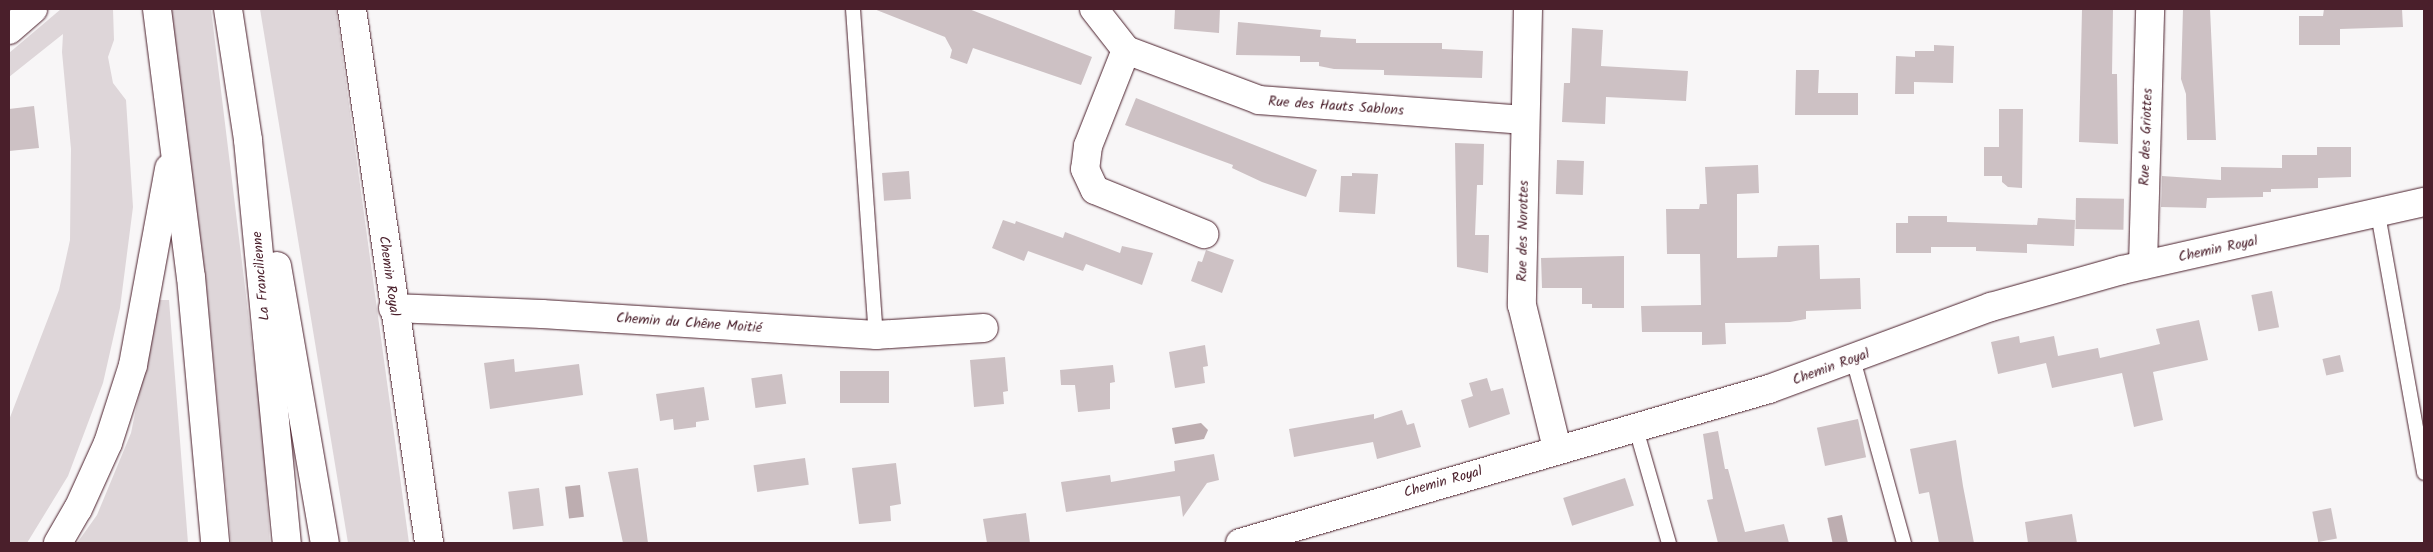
<!DOCTYPE html>
<meta charset="utf-8">
<style>
body{margin:0}
#map{position:relative;width:2433px;height:552px;overflow:hidden;background:#f8f6f7;font-family:Kalam,sans-serif}
div>[style]{position:absolute}
.green>*{inset:0;background:#ded6d9}
.water>*{inset:0;background:#bdadb0;transform-origin:0 0}
.building>*{inset:0;background:#cdc1c4;transform-origin:0 0}
.roads{filter:drop-shadow(0 0 1px #4a1f2b) drop-shadow(0 0 1px #4a1f2b)}
.lane>*{height:14px;margin:-7px;padding:0 7px;transform-origin:7px;border-radius:7px;background:#fff}
.street>*{height:28px;margin:-14px;padding:0 14px;transform-origin:14px;border-radius:14px;background:#fff}
.secondary>*{height:28px;margin:-14px;padding:0 14px;transform-origin:14px;border-radius:14px;background:#fff}
.highway>*{height:28px;margin:-14px;padding:0 14px;transform-origin:14px;border-radius:14px;background:#fff}
span{translate:-50% -50%;white-space:nowrap;text-align:center;line-height:1.15;-webkit-text-stroke:4.5px #fff;paint-order:stroke}
.street-label{font-size:14px;color:#4a1f2b}
.frame{position:absolute;inset:0;border:10px solid #4a1f2b;pointer-events:none}
</style>
<div id="map">
<div class="green">
<div style="clip-path:polygon(61px 9px,113px 9px,114px 40px,108px 57px,113px 83px,126px 100px,133px 207px,120px 308px,103px 383px,68px 476px,27px 543px,9px 543px,9px 420px,59px 290px,70px 240px,71px 149px,62px 52px,63px 34px,9px 77px,9px 53px)"></div>
<div style="clip-path:polygon(170px 9px,211px 9px,264px 442px,270px 543px,231px 543px,206px 281px)"></div>
<div style="clip-path:polygon(260px 9px,336px 9px,409px 543px,348px 543px)"></div>
<div style="clip-path:polygon(158px 300px,169px 300px,188px 543px,77px 543px,97px 515px,131px 433px)"></div>
</div>
<div class="water">
<div style="clip-path:polygon(1201px 423px,1208px 430px,1204px 439px,1175px 444px,1172px 428px)"></div>
<div style="left:580px;top:485px;width:32px;height:15px;rotate:83deg"></div>
<div style="left:1842px;top:515px;width:29px;height:15px;rotate:78deg"></div>
</div>
<div class="building">
<div style="clip-path:polygon(874px 9px,969px 9px,1092px 57px,1081px 85px,973px 48px,967px 64px,950px 58px,952px 50px,945px 37px)"></div>
<div style="clip-path:polygon(1175px 9px,1220px 9px,1219px 33px,1174px 29px)"></div>
<div style="clip-path:polygon(2082px 9px,2113px 9px,2112px 74px,2117px 74px,2118px 144px,2079px 142px)"></div>
<div style="clip-path:polygon(2183px 9px,2210px 9px,2216px 140px,2187px 140px,2186px 94px,2181px 79px)"></div>
<div style="clip-path:polygon(2324px 9px,2402px 9px,2403px 27px,2340px 29px,2340px 45px,2299px 45px,2299px 16px,2323px 16px)"></div>
<div style="clip-path:polygon(1238px 22px,1321px 30px,1320px 37px,1356px 39px,1356px 43px,1442px 43px,1442px 49px,1483px 51px,1482px 78px,1384px 75px,1384px 70px,1334px 69px,1319px 66px,1319px 62px,1300px 62px,1300px 56px,1236px 55px)"></div>
<div style="clip-path:polygon(1572px 28px,1603px 30px,1601px 66px,1688px 71px,1686px 101px,1606px 97px,1605px 124px,1562px 122px,1564px 83px,1570px 83px)"></div>
<div style="clip-path:polygon(1934px 45px,1954px 46px,1953px 83px,1914px 82px,1914px 94px,1895px 94px,1896px 56px,1915px 57px,1915px 51px,1934px 51px)"></div>
<div style="clip-path:polygon(1796px 70px,1819px 70px,1818px 93px,1858px 93px,1858px 115px,1795px 115px)"></div>
<div style="clip-path:polygon(1136px 98px,1317px 170px,1306px 197px,1262px 182px,1232px 168px,1233px 165px,1125px 125px)"></div>
<div style="clip-path:polygon(34px 106px,39px 148px,9px 151px,9px 109px)"></div>
<div style="clip-path:polygon(1999px 109px,2023px 109px,2022px 188px,2008px 187px,2002px 182px,2002px 176px,1984px 176px,1984px 147px,1999px 147px)"></div>
<div style="clip-path:polygon(1455px 143px,1484px 144px,1483px 185px,1477px 185px,1475px 235px,1489px 235px,1488px 273px,1457px 267px)"></div>
<div style="clip-path:polygon(2317px 147px,2351px 147px,2351px 177px,2318px 178px,2318px 188px,2271px 189px,2271px 192px,2263px 192px,2263px 197px,2207px 198px,2206px 208px,2161px 207px,2162px 176px,2221px 180px,2221px 167px,2282px 168px,2282px 155px,2317px 155px)"></div>
<div style="left:1557px;top:160px;width:27px;height:34px;rotate:2deg"></div>
<div style="clip-path:polygon(1758px 165px,1759px 193px,1737px 194px,1737px 258px,1777px 257px,1778px 246px,1819px 245px,1820px 279px,1860px 278px,1861px 309px,1806px 311px,1806px 319px,1790px 322px,1725px 323px,1726px 344px,1702px 345px,1702px 332px,1642px 332px,1641px 306px,1701px 305px,1700px 254px,1667px 254px,1666px 209px,1699px 209px,1700px 204px,1707px 204px,1705px 167px)"></div>
<div style="left:909px;top:171px;width:28px;height:27px;rotate:86deg"></div>
<div style="clip-path:polygon(1352px 173px,1378px 174px,1375px 214px,1339px 212px,1341px 176px,1352px 176px)"></div>
<div style="left:2076px;top:198px;width:48px;height:31px;rotate:1deg"></div>
<div style="clip-path:polygon(1908px 216px,1947px 216px,1947px 222px,2037px 225px,2038px 218px,2075px 220px,2074px 246px,2027px 244px,2027px 253px,1976px 251px,1976px 247px,1931px 247px,1931px 253px,1896px 253px,1896px 223px,1908px 223px)"></div>
<div style="clip-path:polygon(1003px 220px,1015px 224px,1016px 221px,1063px 238px,1065px 232px,1120px 253px,1122px 246px,1153px 253px,1142px 285px,1086px 264px,1083px 271px,1028px 251px,1024px 261px,992px 248px)"></div>
<div style="clip-path:polygon(1206px 250px,1234px 260px,1222px 293px,1191px 281px,1198px 261px,1202px 262px)"></div>
<div style="clip-path:polygon(1624px 256px,1624px 308px,1592px 308px,1592px 304px,1582px 304px,1582px 288px,1542px 288px,1541px 258px)"></div>
<div style="left:2272px;top:291px;width:37px;height:21px;rotate:79deg"></div>
<div style="clip-path:polygon(2199px 320px,2208px 360px,2153px 372px,2163px 420px,2134px 427px,2122px 373px,2052px 388px,2046px 363px,1998px 374px,1991px 342px,2019px 336px,2020px 343px,2054px 336px,2058px 356px,2098px 348px,2100px 358px,2160px 344px,2156px 329px)"></div>
<div style="clip-path:polygon(1205px 345px,1208px 366px,1203px 367px,1205px 383px,1175px 388px,1169px 352px)"></div>
<div style="left:2340px;top:355px;width:17px;height:18px;rotate:77deg"></div>
<div style="clip-path:polygon(1005px 357px,1008px 391px,1003px 392px,1004px 404px,974px 407px,970px 360px)"></div>
<div style="clip-path:polygon(514px 359px,515px 372px,579px 364px,583px 395px,490px 409px,484px 363px)"></div>
<div style="clip-path:polygon(1113px 365px,1115px 382px,1110px 383px,1110px 409px,1078px 412px,1075px 385px,1061px 385px,1060px 370px)"></div>
<div style="left:840px;top:371px;width:49px;height:32px"></div>
<div style="left:782px;top:374px;width:30px;height:31px;rotate:82deg"></div>
<div style="clip-path:polygon(1487px 378px,1491px 391px,1503px 388px,1510px 414px,1469px 428px,1461px 400px,1473px 396px,1469px 383px)"></div>
<div style="clip-path:polygon(704px 387px,709px 420px,696px 422px,696px 427px,674px 430px,673px 419px,660px 421px,656px 394px)"></div>
<div style="clip-path:polygon(1402px 410px,1407px 425px,1414px 423px,1421px 447px,1377px 459px,1373px 442px,1294px 457px,1289px 429px,1374px 414px,1374px 419px)"></div>
<div style="left:1858px;top:419px;width:39px;height:42px;rotate:78deg"></div>
<div style="clip-path:polygon(1718px 431px,1725px 469px,1728px 469px,1745px 532px,1784px 524px,1789px 543px,1718px 543px,1707px 500px,1713px 499px,1703px 434px)"></div>
<div style="clip-path:polygon(1956px 440px,1963px 486px,1974px 543px,1939px 543px,1929px 492px,1919px 494px,1910px 449px)"></div>
<div style="clip-path:polygon(1214px 454px,1219px 480px,1207px 483px,1183px 517px,1180px 496px,1066px 512px,1061px 482px,1110px 475px,1111px 482px,1175px 471px,1174px 461px)"></div>
<div style="left:805px;top:458px;width:27px;height:52px;rotate:82deg"></div>
<div style="clip-path:polygon(896px 463px,901px 504px,890px 506px,891px 521px,859px 524px,852px 468px)"></div>
<div style="clip-path:polygon(638px 468px,648px 543px,623px 543px,608px 472px)"></div>
<div style="left:1625px;top:478px;width:29px;height:65px;rotate:72deg"></div>
<div style="left:539px;top:488px;width:38px;height:31px;rotate:83deg"></div>
<div style="left:2331px;top:508px;width:31px;height:19px;rotate:79deg"></div>
<div style="clip-path:polygon(1026px 513px,1030px 543px,987px 543px,983px 519px)"></div>
<div style="clip-path:polygon(2072px 514px,2077px 543px,2028px 543px,2025px 522px)"></div>
</div>
<div class="roads">
<div class="lane">
<div style="left:853px;top:9px;width:327px;rotate:86deg"></div>
<div style="left:2378px;top:214px;width:263px;rotate:79.9deg"></div>
<div style="left:1853px;top:359px;width:191px;rotate:74.5deg"></div>
<div style="left:1636px;top:429px;width:119px;rotate:73.9deg"></div>
</div>
<div class="street">
<div style="left:352px;top:9px;width:540px;rotate:81.79deg"></div>
<div style="left:1094px;top:9px;width:52px;rotate:52deg"></div>
<div style="left:1126px;top:50px;width:142px;rotate:20.6deg"></div>
<div style="left:1259px;top:100px;width:266px;rotate:4.3deg"></div>
<div style="left:1528px;top:9px;width:296px;rotate:91.2deg"></div>
<div style="left:1522px;top:305px;width:148px;rotate:76.3deg"></div>
<div style="left:1126px;top:50px;width:103px;rotate:111.6deg"></div>
<div style="left:1088px;top:146px;width:23px;rotate:97deg"></div>
<div style="left:1085px;top:169px;width:23px;rotate:65deg"></div>
<div style="left:1095px;top:190px;width:118px;rotate:22deg"></div>
<div style="left:2143px;top:265px;width:256px;rotate:-88.4deg"></div>
<div style="left:393px;top:308px;width:149px;rotate:2.3deg"></div>
<div style="left:542px;top:314px;width:335px;rotate:3.6deg"></div>
<div style="left:876px;top:335px;width:108px;rotate:-3.7deg"></div>
<div style="left:1240px;top:543px;width:551px;rotate:-16.23deg"></div>
<div style="left:1769px;top:389px;width:237px;rotate:-20.3deg"></div>
<div style="left:1991px;top:307px;width:136px;rotate:-15.8deg"></div>
<div style="left:2122px;top:270px;width:310px;rotate:-12.7deg"></div>
</div>
<div class="secondary">
<div style="left:9px;top:30px;width:32px;rotate:-41deg"></div>
</div>
<div class="highway">
<div style="left:157px;top:9px;width:270px;rotate:82.8deg"></div>
<div style="left:191px;top:277px;width:267px;rotate:84.8deg"></div>
<div style="left:228px;top:9px;width:133px;rotate:81.3deg"></div>
<div style="left:248px;top:140px;width:405px;rotate:84.5deg"></div>
<div style="left:277px;top:266px;width:281px;rotate:80.2deg"></div>
<div style="left:58px;top:543px;width:39px;rotate:-60deg"></div>
<div style="left:78px;top:509px;width:72px;rotate:-65.6deg"></div>
<div style="left:108px;top:443px;width:82px;rotate:-72.2deg"></div>
<div style="left:133px;top:365px;width:200px;rotate:-79.6deg"></div>
</div>
</div>
<div class="street-label">
<span style="left:1336px;top:106px;rotate:4deg">Rue des Hauts Sablons</span>
<span style="left:2146px;top:137px;rotate:-88deg">Rue des Griottes</span>
<span style="left:1523px;top:231px;rotate:-89deg">Rue des Norottes</span>
<span style="left:2218px;top:249px;rotate:-12deg">Chemin Royal</span>
<span style="left:261px;top:276px;rotate:-95deg">La Francilienne</span>
<span style="left:389px;top:276px;rotate:82deg">Chemin Royal</span>
<span style="left:689px;top:323px;rotate:4deg">Chemin du Chêne Moitié</span>
<span style="left:1831px;top:367px;rotate:-20deg">Chemin Royal</span>
<span style="left:1443px;top:482px;rotate:-16deg">Chemin Royal</span>
</div>
<div class="frame"></div>
</div>
